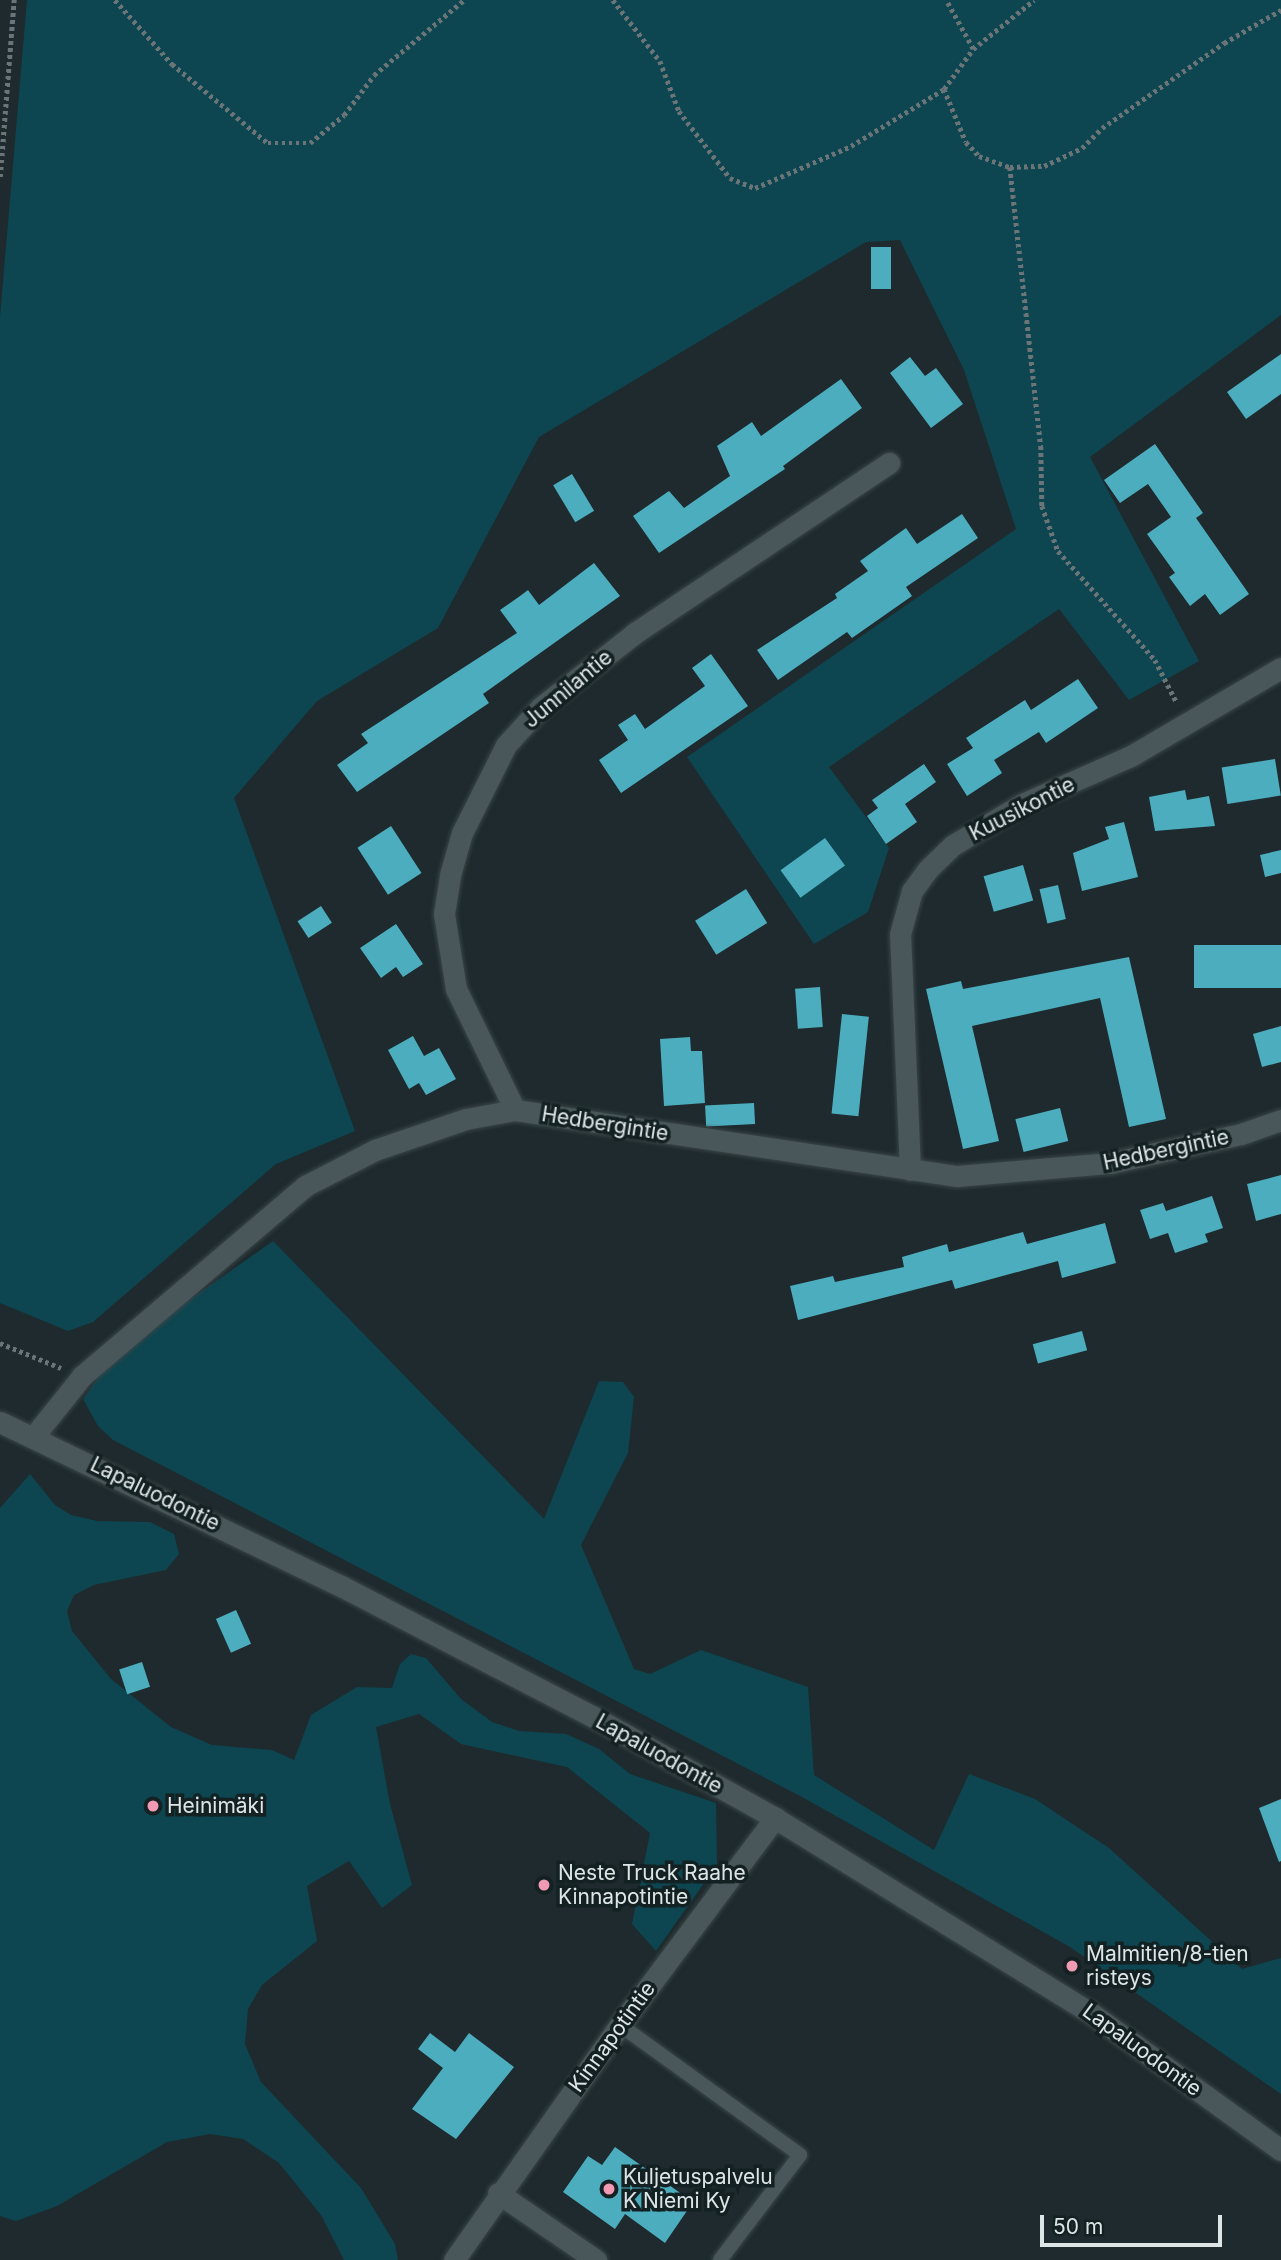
<!DOCTYPE html>
<meta charset="utf-8">
<style>
body{margin:0}
#map{position:relative;width:1281px;height:2260px;overflow:hidden;background:#1e2a2d;font-family:Inter,sans-serif}
div>[style]{position:absolute}
.green>*{inset:0;background:#0d4650}
.building>*{inset:0;background:#4cadbe;transform-origin:0 0}
.path>*{height:4.5px;margin-top:-2.25px;transform-origin:0;background:repeating-linear-gradient(90deg,#6b7578 0 3.5px,transparent 0 7px)}
.roads{filter:drop-shadow(0 0 2px #3a4547) drop-shadow(0 0 2px #3a4547)}
.service>*{height:14px;margin:-7px;padding:0 7px;transform-origin:7px;border-radius:7px;background:#49575a}
.minor>*{height:21px;margin:-10.5px;padding:0 10.5px;transform-origin:10.5px;border-radius:10.5px;background:#49575a}
.secondary>*{height:21px;margin:-10.5px;padding:0 10.5px;transform-origin:10.5px;border-radius:10.5px;background:#49575a}
.dots>*{width:19px;height:19px;translate:-50% -50%;box-sizing:border-box;border:4px solid #142123;border-radius:50%}
span{translate:-50% -50%;white-space:nowrap;text-align:center;line-height:1.15;-webkit-text-stroke:7px #142123;paint-order:stroke}
.street-label{font-size:21px;color:#dde5e7}
.poi-label{font-size:21px;color:#dde5e7}
.left{translate:0 -50%;text-align:left}
.scale{position:absolute;left:1040px;top:2215px;width:182px;height:32px;box-sizing:border-box;border:4px solid #dde5e7;border-top:0;padding-left:9px;font-size:21px;line-height:24px;white-space:nowrap;color:#dde5e7;-webkit-text-stroke:5px #142123;paint-order:stroke}
</style>
<div id="map">
<div class="green">
<div style="clip-path:polygon(27px 0,1281px 0,1281px 315px,1090px 457px,1199px 661px,1129px 700px,1059px 609px,829px 767px,889px 848px,868px 912px,814px 944px,687px 757px,1016px 529px,964px 370px,900px 240px,866px 242px,539px 437px,438px 628px,317px 701px,234px 798px,355px 1131px,276px 1164px,93px 1322px,68px 1331px,0 1303px,0 317px)"></div>
<div style="clip-path:polygon(273px 1241px,544px 1519px,599px 1381px,623px 1382px,634px 1397px,628px 1453px,581px 1545px,634px 1669px,650px 1674px,701px 1650px,808px 1687px,814px 1775px,934px 1850px,969px 1774px,1035px 1799px,1109px 1848px,1242px 1969px,1281px 1958px,1281px 2094px,1070px 1947px,802px 1797px,113px 1440px,98px 1426px,83px 1399px,117px 1351px)"></div>
<div style="clip-path:polygon(30px 1474px,55px 1505px,71px 1515px,97px 1521px,150px 1522px,174px 1534px,179px 1554px,166px 1570px,94px 1585px,74px 1595px,67px 1611px,72px 1631px,111px 1679px,171px 1727px,212px 1745px,272px 1750px,294px 1760px,311px 1715px,357px 1687px,392px 1688px,400px 1664px,411px 1654px,426px 1658px,461px 1699px,492px 1722px,519px 1731px,566px 1734px,599px 1749px,630px 1774px,716px 1803px,717px 1865px,656px 1951px,632px 1924px,650px 1833px,567px 1767px,461px 1744px,419px 1714px,376px 1727px,390px 1804px,412px 1885px,382px 1908px,349px 1861px,307px 1886px,317px 1941px,262px 1985px,248px 2009px,245px 2044px,261px 2082px,361px 2188px,395px 2244px,398px 2260px,344px 2260px,321px 2215px,279px 2163px,243px 2139px,210px 2134px,167px 2142px,57px 2206px,16px 2221px,0 2216px,0 1508px)"></div>
</div>
<div class="building">
<div style="left:871px;top:247px;width:20px;height:42px"></div>
<div style="clip-path:polygon(1281px 354px,1281px 394px,1246px 419px,1227px 392px)"></div>
<div style="clip-path:polygon(910px 357px,925px 376px,936px 368px,963px 404px,931px 428px,890px 373px)"></div>
<div style="clip-path:polygon(841px 379px,862px 408px,783px 466px,785px 469px,659px 553px,633px 516px,669px 491px,684px 508px,730px 476px,717px 446px,752px 422px,761px 436px)"></div>
<div style="clip-path:polygon(1155px 444px,1203px 513px,1196px 518px,1249px 594px,1220px 615px,1205px 594px,1190px 606px,1169px 577px,1175px 573px,1147px 534px,1171px 517px,1148px 484px,1120px 503px,1104px 480px)"></div>
<div style="left:572px;top:474px;width:43px;height:22px;rotate:59deg"></div>
<div style="clip-path:polygon(962px 514px,978px 538px,906px 587px,912px 596px,852px 638px,847px 632px,778px 680px,757px 650px,837px 598px,835px 594px,868px 571px,860px 561px,906px 528px,917px 544px)"></div>
<div style="clip-path:polygon(594px 563px,620px 596px,483px 694px,489px 703px,357px 792px,337px 765px,368px 743px,361px 734px,517px 633px,500px 610px,520px 596px,528px 590px,539px 605px)"></div>
<div style="clip-path:polygon(711px 654px,748px 706px,621px 793px,599px 760px,628px 740px,618px 725px,635px 714px,645px 729px,705px 686px,692px 668px)"></div>
<div style="clip-path:polygon(1078px 679px,1098px 708px,1046px 743px,1039px 732px,994px 760px,1002px 773px,967px 796px,947px 764px,973px 748px,966px 738px,1025px 700px,1031px 710px)"></div>
<div style="left:1275px;top:759px;width:37px;height:54px;rotate:81deg"></div>
<div style="clip-path:polygon(924px 764px,936px 782px,905px 804px,917px 822px,886px 844px,867px 816px,878px 808px,872px 800px)"></div>
<div style="clip-path:polygon(1185px 790px,1187px 800px,1209px 796px,1215px 826px,1155px 831px,1149px 797px)"></div>
<div style="clip-path:polygon(1124px 822px,1138px 877px,1082px 891px,1073px 853px,1109px 839px,1105px 827px)"></div>
<div style="left:391px;top:826px;width:56px;height:40px;rotate:57deg"></div>
<div style="left:825px;top:838px;width:34px;height:55px;rotate:54deg"></div>
<div style="clip-path:polygon(1281px 850px,1281px 873px,1265px 877px,1260px 855px)"></div>
<div style="left:1023px;top:865px;width:37px;height:41px;rotate:74deg"></div>
<div style="left:1058px;top:885px;width:35px;height:19px;rotate:77deg"></div>
<div style="left:746px;top:889px;width:40px;height:60px;rotate:58deg"></div>
<div style="left:321px;top:906px;width:20px;height:28px;rotate:57deg"></div>
<div style="clip-path:polygon(396px 924px,423px 964px,403px 977px,396px 967px,381px 978px,360px 948px)"></div>
<div style="left:1281px;top:945px;width:43px;height:87px;rotate:90deg"></div>
<div style="clip-path:polygon(1129px 957px,1166px 1119px,1129px 1127px,1100px 998px,972px 1026px,999px 1141px,963px 1149px,926px 989px,961px 981px,963px 989px)"></div>
<div style="left:820px;top:987px;width:40px;height:25px;rotate:86deg"></div>
<div style="left:842px;top:1014px;width:27px;height:100px;rotate:6deg"></div>
<div style="clip-path:polygon(1281px 1026px,1281px 1062px,1262px 1067px,1253px 1034px)"></div>
<div style="clip-path:polygon(413px 1036px,424px 1056px,439px 1048px,456px 1079px,426px 1095px,419px 1083px,409px 1089px,388px 1050px)"></div>
<div style="clip-path:polygon(690px 1037px,691px 1051px,702px 1051px,705px 1103px,664px 1106px,660px 1039px)"></div>
<div style="left:754px;top:1103px;width:21px;height:49px;rotate:87deg"></div>
<div style="left:1060px;top:1108px;width:34px;height:46px;rotate:76deg"></div>
<div style="clip-path:polygon(1281px 1175px,1281px 1214px,1256px 1221px,1247px 1184px)"></div>
<div style="clip-path:polygon(1212px 1196px,1223px 1228px,1205px 1234px,1208px 1242px,1175px 1253px,1168px 1233px,1150px 1239px,1140px 1210px,1163px 1203px,1166px 1211px)"></div>
<div style="clip-path:polygon(1105px 1223px,1116px 1263px,1062px 1278px,1058px 1261px,955px 1289px,952px 1280px,798px 1320px,790px 1286px,833px 1276px,835px 1282px,904px 1267px,902px 1257px,947px 1244px,949px 1252px,1023px 1232px,1027px 1244px)"></div>
<div style="left:1082px;top:1331px;width:20px;height:51px;rotate:75deg"></div>
<div style="left:236px;top:1610px;width:37px;height:22px;rotate:66deg"></div>
<div style="left:142px;top:1662px;width:26px;height:24px;rotate:72deg"></div>
<div style="clip-path:polygon(1281px 1799px,1281px 1861px,1279px 1862px,1259px 1808px)"></div>
<div style="clip-path:polygon(430px 2033px,455px 2052px,469px 2033px,514px 2067px,456px 2139px,412px 2109px,443px 2068px,418px 2049px)"></div>
<div style="clip-path:polygon(615px 2147px,693px 2202px,665px 2243px,625px 2214px,615px 2229px,563px 2192px,588px 2156px,602px 2165px)"></div>
</div>
<div class="path">
<div style="left:115px;top:0;width:86px;rotate:48.3deg"></div>
<div style="left:172px;top:64px;width:124px;rotate:39.5deg"></div>
<div style="left:268px;top:143px;width:42px"></div>
<div style="left:310px;top:143px;width:44px;rotate:-39.5deg"></div>
<div style="left:344px;top:115px;width:50px;rotate:-53.1deg"></div>
<div style="left:374px;top:75px;width:117px;rotate:-39.8deg"></div>
<div style="left:613px;top:0;width:77px;rotate:52.4deg"></div>
<div style="left:660px;top:61px;width:53px;rotate:69.2deg"></div>
<div style="left:679px;top:111px;width:84px;rotate:52.7deg"></div>
<div style="left:730px;top:178px;width:27px;rotate:22deg"></div>
<div style="left:755px;top:188px;width:105px;rotate:-23.6deg"></div>
<div style="left:851px;top:146px;width:109px;rotate:-31.5deg"></div>
<div style="left:944px;top:89px;width:49px;rotate:-54.1deg"></div>
<div style="left:973px;top:49px;width:56px;rotate:-118.9deg"></div>
<div style="left:973px;top:49px;width:78px;rotate:-38.8deg"></div>
<div style="left:944px;top:89px;width:57px;rotate:67.5deg"></div>
<div style="left:966px;top:142px;width:19px;rotate:47deg"></div>
<div style="left:979px;top:156px;width:33px;rotate:20deg"></div>
<div style="left:1010px;top:167px;width:34px;rotate:-2deg"></div>
<div style="left:1044px;top:166px;width:42px;rotate:-25.3deg"></div>
<div style="left:1082px;top:148px;width:28px;rotate:-45deg"></div>
<div style="left:1102px;top:128px;width:149px;rotate:-34.9deg"></div>
<div style="left:1224px;top:43px;width:66px;rotate:-30.1deg"></div>
<div style="left:1010px;top:167px;width:281px;rotate:83.7deg"></div>
<div style="left:1041px;top:446px;width:60px;rotate:89deg"></div>
<div style="left:1042px;top:506px;width:48px;rotate:70.4deg"></div>
<div style="left:1058px;top:551px;width:146px;rotate:48.3deg"></div>
<div style="left:1155px;top:660px;width:48px;rotate:62.9deg"></div>
<div style="left:0;top:177px;width:178px;rotate:-85.5deg"></div>
<div style="left:0;top:1343px;width:66px;rotate:22.3deg"></div>
</div>
<div class="roads">
<div class="service">
<div style="left:620px;top:2025px;width:222px;rotate:35.8deg"></div>
<div style="left:800px;top:2155px;width:132px;rotate:127.3deg"></div>
</div>
<div class="minor">
<div style="left:515px;top:1110px;width:135px;rotate:-116deg"></div>
<div style="left:456px;top:989px;width:76px;rotate:-99.1deg"></div>
<div style="left:444px;top:914px;width:39px;rotate:-81deg"></div>
<div style="left:450px;top:875px;width:44px;rotate:-74.1deg"></div>
<div style="left:462px;top:833px;width:98px;rotate:-63.4deg"></div>
<div style="left:506px;top:745px;width:52px;rotate:-47.4deg"></div>
<div style="left:541px;top:707px;width:120px;rotate:-38.2deg"></div>
<div style="left:635px;top:633px;width:306px;rotate:-33.8deg"></div>
<div style="left:910px;top:1170px;width:236px;rotate:-92.4deg"></div>
<div style="left:900px;top:934px;width:45px;rotate:-74.4deg"></div>
<div style="left:912px;top:891px;width:26px;rotate:-54deg"></div>
<div style="left:927px;top:870px;width:36px;rotate:-44deg"></div>
<div style="left:953px;top:845px;width:80px;rotate:-30.7deg"></div>
<div style="left:1022px;top:804px;width:119px;rotate:-23.8deg"></div>
<div style="left:1131px;top:756px;width:174px;rotate:-30.4deg"></div>
<div style="left:34px;top:1436px;width:77px;rotate:-51.3deg"></div>
<div style="left:82px;top:1376px;width:293px;rotate:-40.4deg"></div>
<div style="left:305px;top:1186px;width:79px;rotate:-27.2deg"></div>
<div style="left:375px;top:1150px;width:96px;rotate:-18.8deg"></div>
<div style="left:466px;top:1119px;width:50px;rotate:-10.4deg"></div>
<div style="left:515px;top:1110px;width:447px;rotate:8.5deg"></div>
<div style="left:957px;top:1176px;width:154px;rotate:-4.9deg"></div>
<div style="left:1110px;top:1163px;width:134px;rotate:-12.5deg"></div>
<div style="left:1241px;top:1134px;width:42px;rotate:-19.3deg"></div>
<div style="left:498px;top:2193px;width:119px;rotate:34.4deg"></div>
<div style="left:454px;top:2260px;width:288px;rotate:-54.8deg"></div>
<div style="left:620px;top:2025px;width:259px;rotate:-53.2deg"></div>
</div>
<div class="secondary">
<div style="left:0;top:1422px;width:378px;rotate:25.7deg"></div>
<div style="left:341px;top:1586px;width:283px;rotate:27.4deg"></div>
<div style="left:592px;top:1716px;width:210px;rotate:29.1deg"></div>
<div style="left:775px;top:1818px;width:368px;rotate:31.7deg"></div>
<div style="left:1088px;top:2011px;width:238px;rotate:35.8deg"></div>
</div>
</div>
<div class="dots">
<div style="left:153px;top:1806px;background:#f19ab3"></div>
<div style="left:544px;top:1885px;background:#f19ab3"></div>
<div style="left:1072px;top:1966px;background:#f19ab3"></div>
<div style="left:609px;top:2189px;background:#f19ab3"></div>
</div>
<div class="street-label">
<span style="left:568px;top:689px;rotate:-40deg">Junnilantie</span>
<span style="left:1022px;top:809px;rotate:-27deg">Kuusikontie</span>
<span style="left:605px;top:1124px;rotate:9deg">Hedbergintie</span>
<span style="left:1166px;top:1150px;rotate:-12deg">Hedbergintie</span>
<span style="left:155px;top:1494px;rotate:26deg">Lapaluodontie</span>
<span style="left:659px;top:1754px;rotate:29deg">Lapaluodontie</span>
<span style="left:612px;top:2037px;rotate:-54deg">Kinnapotintie</span>
<span style="left:1142px;top:2050px;rotate:36deg">Lapaluodontie</span>
</div>
<div class="poi-label">
<span class="left" style="left:167px;top:1806px">Heinimäki</span>
<span class="left" style="left:558px;top:1885px">Neste Truck Raahe<br>Kinnapotintie</span>
<span class="left" style="left:1086px;top:1966px">Malmitien/8-tien<br>risteys</span>
<span class="left" style="left:623px;top:2189px">Kuljetuspalvelu<br>K Niemi Ky</span>
</div>
<div class="scale">50 m</div>
</div>
